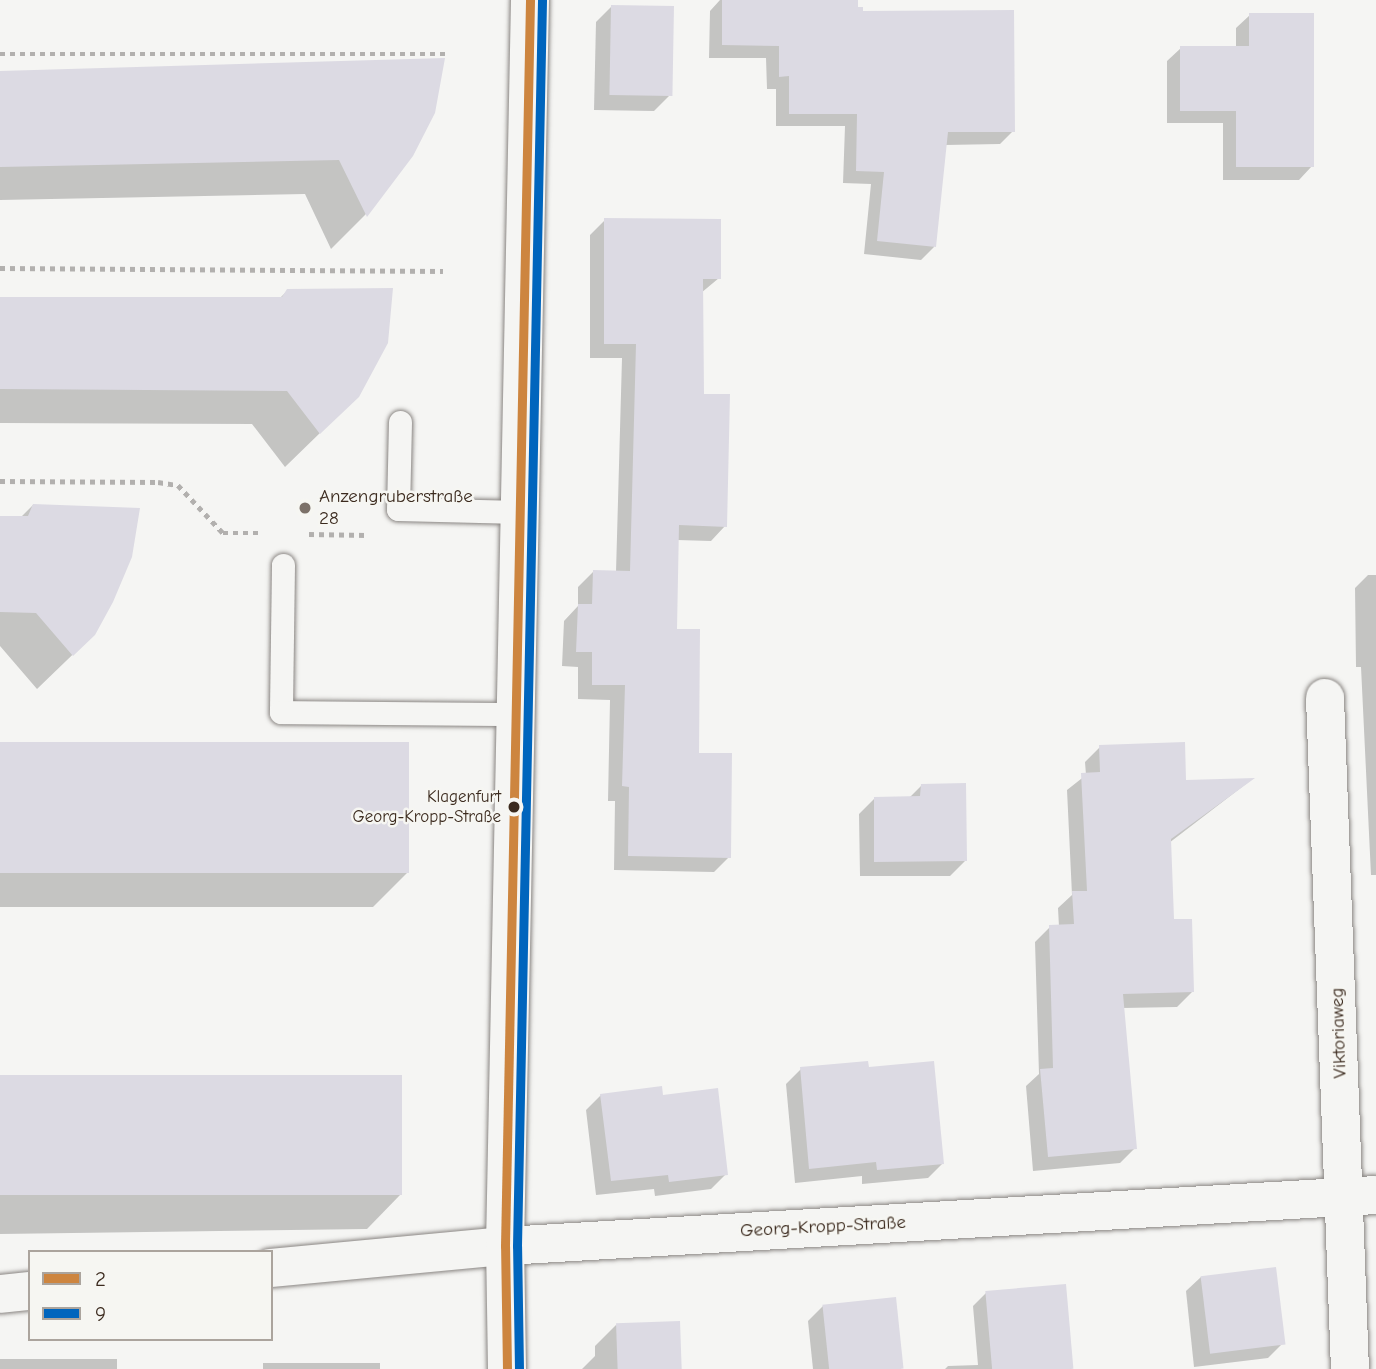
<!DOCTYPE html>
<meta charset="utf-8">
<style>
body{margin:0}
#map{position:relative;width:1376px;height:1369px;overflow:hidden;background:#f5f5f3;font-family:"Comic Neue",sans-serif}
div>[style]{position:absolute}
.shadow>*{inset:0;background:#0003;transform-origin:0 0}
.building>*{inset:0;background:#dcdae3;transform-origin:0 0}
.path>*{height:4.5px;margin-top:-2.25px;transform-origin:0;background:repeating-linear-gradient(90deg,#b2b0ae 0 5px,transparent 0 10px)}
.roads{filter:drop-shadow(0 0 2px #8a8683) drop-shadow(0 0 2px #8a8683)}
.lane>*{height:23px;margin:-11.5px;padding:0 11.5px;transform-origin:11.5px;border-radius:11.5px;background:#f5f5f3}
.street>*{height:38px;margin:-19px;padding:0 19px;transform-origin:19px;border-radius:19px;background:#f5f5f3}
.bus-1>*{height:9px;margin:-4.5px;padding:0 4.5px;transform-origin:4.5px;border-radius:4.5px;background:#cd853f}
.bus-2>*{height:9px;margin:-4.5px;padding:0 4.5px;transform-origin:4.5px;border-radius:4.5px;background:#0065bd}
.dots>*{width:19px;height:19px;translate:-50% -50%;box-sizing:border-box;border:4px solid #f6f6f2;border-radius:50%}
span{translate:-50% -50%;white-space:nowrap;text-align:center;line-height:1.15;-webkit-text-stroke:5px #f6f6f2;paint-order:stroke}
.bus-label{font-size:17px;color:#3b2a1e}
.right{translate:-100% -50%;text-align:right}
.poi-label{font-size:19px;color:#3b2a1e}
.left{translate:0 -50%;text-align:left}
.street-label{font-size:19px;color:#3b2a1e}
.legend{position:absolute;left:28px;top:1250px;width:245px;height:91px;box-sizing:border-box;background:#f6f6f2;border:2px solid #aba49d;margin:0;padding:9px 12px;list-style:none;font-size:21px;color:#3b2a1e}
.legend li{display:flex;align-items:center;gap:14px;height:35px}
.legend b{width:35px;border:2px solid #aba49d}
</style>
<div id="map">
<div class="shadow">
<div style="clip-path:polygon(720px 0,856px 0,856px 9px,1013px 131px,1000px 144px,945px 145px,934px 247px,921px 260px,864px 254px,871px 184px,843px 183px,845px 126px,776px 126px,776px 89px,767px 89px,766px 58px,709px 58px,710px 11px)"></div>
<div style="clip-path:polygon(611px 7px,669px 96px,654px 111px,594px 110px,596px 22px)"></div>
<div style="clip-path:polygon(1250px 15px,1312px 166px,1299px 180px,1223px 180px,1223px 123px,1167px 123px,1167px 61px,1181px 48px,1236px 48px,1236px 28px)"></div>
<div style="clip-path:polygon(0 73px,411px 155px,365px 215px,331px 249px,305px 194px,0 200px)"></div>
<div style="clip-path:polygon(605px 220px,719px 278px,701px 293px,702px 395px,725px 526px,711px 541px,677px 540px,675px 631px,697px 754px,729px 857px,714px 872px,614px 870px,615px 801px,608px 801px,610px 700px,578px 699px,578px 667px,562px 666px,564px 621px,578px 606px,578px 587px,593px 572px,616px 572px,622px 358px,590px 358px,590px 235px)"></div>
<div style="clip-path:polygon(287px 291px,322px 431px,285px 467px,252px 424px,0 423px,0 299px,279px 299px)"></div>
<div style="clip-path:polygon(33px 505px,94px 634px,37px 689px,0 646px,0 518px,21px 517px)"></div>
<div style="clip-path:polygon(1368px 575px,1376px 575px,1376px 875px,1371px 875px,1361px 667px,1356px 667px,1355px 588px)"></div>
<div style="clip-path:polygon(0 744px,408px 872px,373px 907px,0 907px)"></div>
<div style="clip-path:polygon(1100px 747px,1184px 782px,1251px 780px,1169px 843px,1172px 921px,1192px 992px,1177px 1007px,1122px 1008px,1135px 1148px,1120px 1163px,1033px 1171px,1026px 1086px,1039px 1074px,1035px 942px,1050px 927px,1059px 927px,1058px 908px,1072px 895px,1067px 790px,1086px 775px,1085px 762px)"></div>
<div style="clip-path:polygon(922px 785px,965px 861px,950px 876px,860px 876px,859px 814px,874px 799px,909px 798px)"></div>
<div style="clip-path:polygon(801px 1069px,867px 1069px,943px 1163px,928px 1178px,862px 1184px,862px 1176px,795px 1183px,786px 1084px)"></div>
<div style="clip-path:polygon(0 1082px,401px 1194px,367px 1229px,0 1234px)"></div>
<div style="clip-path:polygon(601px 1095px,661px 1097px,726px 1174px,711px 1189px,655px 1196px,654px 1189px,596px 1195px,586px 1110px)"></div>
<div style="clip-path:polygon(1201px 1277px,1283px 1343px,1268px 1358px,1194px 1367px,1186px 1291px)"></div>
<div style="clip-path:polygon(986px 1293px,1072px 1369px,945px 1369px,948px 1366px,978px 1365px,973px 1306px)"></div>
<div style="clip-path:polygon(823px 1306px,901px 1369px,813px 1369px,808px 1321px)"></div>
<div style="clip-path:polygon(616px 1325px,680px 1369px,582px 1369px,595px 1356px,595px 1346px)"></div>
<div style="left:117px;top:1359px;width:10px;height:117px;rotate:90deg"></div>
<div style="left:263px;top:1363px;width:117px;height:8px"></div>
</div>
<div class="building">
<div style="clip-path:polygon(722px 0,858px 0,858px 7px,863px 7px,863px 11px,1014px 10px,1015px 132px,948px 132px,936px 247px,877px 241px,884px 172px,856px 171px,857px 114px,789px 114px,789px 76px,779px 77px,779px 46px,722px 45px)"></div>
<div style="left:611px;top:5px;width:63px;height:90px;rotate:1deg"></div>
<div style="clip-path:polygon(1249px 13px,1314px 13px,1314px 167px,1236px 167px,1236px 111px,1180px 111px,1180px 46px,1249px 46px)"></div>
<div style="clip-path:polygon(445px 58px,435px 113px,413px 156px,367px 217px,339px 160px,0 167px,0 71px)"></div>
<div style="clip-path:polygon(604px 218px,721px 219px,721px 279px,703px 279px,704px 394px,730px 394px,727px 527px,679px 525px,677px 629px,700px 629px,699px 753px,732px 753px,731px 858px,628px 856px,629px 787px,622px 786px,625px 685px,592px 685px,592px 652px,576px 652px,578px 604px,592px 604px,593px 570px,630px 571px,636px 344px,604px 344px)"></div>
<div style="clip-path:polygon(393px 288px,388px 343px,359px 397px,320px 434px,287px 391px,0 389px,0 297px,282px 297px,287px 289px)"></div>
<div style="clip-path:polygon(33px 504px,140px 508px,132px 557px,113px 602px,95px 635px,73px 656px,36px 613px,0 612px,0 516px,28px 516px)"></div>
<div style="left:0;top:742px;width:409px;height:131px"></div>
<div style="clip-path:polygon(1185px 742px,1186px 780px,1255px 778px,1171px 839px,1174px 919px,1192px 919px,1194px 992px,1123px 994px,1137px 1149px,1048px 1157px,1040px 1069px,1053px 1068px,1049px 925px,1074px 924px,1072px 891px,1087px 891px,1081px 773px,1100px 772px,1099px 745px)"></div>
<div style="clip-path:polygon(966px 783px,967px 861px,874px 862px,874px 797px,920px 796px,921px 784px)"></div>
<div style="clip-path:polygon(868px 1061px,869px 1067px,934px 1061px,944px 1164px,877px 1170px,876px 1162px,809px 1169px,800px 1067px)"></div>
<div style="left:402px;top:1075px;width:120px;height:402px;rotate:90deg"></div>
<div style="clip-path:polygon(662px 1086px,663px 1095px,718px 1088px,728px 1175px,669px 1182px,668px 1175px,611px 1181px,600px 1094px)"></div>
<div style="left:1276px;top:1267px;width:78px;height:76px;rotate:83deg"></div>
<div style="left:1066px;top:1284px;width:85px;height:81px;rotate:85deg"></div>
<div style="left:896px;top:1297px;width:72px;height:74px;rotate:84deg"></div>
<div style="left:680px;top:1321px;width:48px;height:64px;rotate:88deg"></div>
</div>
<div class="path">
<div style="left:0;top:54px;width:448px"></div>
<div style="left:0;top:268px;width:443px;rotate:0.4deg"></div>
<div style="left:0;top:481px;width:158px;rotate:0.4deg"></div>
<div style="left:158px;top:482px;width:20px;rotate:9deg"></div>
<div style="left:178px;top:485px;width:66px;rotate:46.8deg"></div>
<div style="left:223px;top:533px;width:35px"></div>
<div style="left:309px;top:534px;width:58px;rotate:1deg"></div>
</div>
<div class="roads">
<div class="lane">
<div style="left:400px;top:422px;width:87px;rotate:91.3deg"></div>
<div style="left:398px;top:509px;width:122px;rotate:1.4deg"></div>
<div style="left:283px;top:565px;width:147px;rotate:90.8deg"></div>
<div style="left:281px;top:712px;width:235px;rotate:0.5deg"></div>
</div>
<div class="street">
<div style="left:1325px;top:698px;width:671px;rotate:87.87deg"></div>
<div style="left:271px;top:1268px;width:235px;rotate:-5.4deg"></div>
<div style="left:505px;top:1246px;width:872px;rotate:-3.35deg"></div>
<div style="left:0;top:1294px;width:30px;rotate:-6deg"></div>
<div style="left:507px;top:1369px;width:123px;rotate:-90.9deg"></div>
<div style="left:505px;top:1246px;width:1246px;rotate:-88.85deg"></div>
</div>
</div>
<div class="bus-1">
<div style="left:507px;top:1369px;width:123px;rotate:-90.9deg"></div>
<div style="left:505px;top:1246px;width:1246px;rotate:-88.85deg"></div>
</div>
<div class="bus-2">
<div style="left:519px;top:1369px;width:123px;rotate:-90.9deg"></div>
<div style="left:517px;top:1246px;width:1246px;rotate:-88.85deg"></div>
</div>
<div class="dots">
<div style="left:305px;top:508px;background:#7c7169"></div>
<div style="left:514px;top:807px;background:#3b2a1e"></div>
</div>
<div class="bus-label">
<span class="right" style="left:501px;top:807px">Klagenfurt<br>Georg-Kropp-Straße</span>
</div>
<div class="poi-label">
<span class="left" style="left:319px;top:508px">Anzengruberstraße<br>28</span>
</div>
<div class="street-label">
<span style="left:1339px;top:1033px;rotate:-92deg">Viktoriaweg</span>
<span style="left:823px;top:1227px;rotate:-3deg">Georg-Kropp-Straße</span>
</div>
<ul class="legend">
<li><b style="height:9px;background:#cd853f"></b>2</li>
<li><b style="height:9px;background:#0065bd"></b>9</li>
</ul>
</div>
